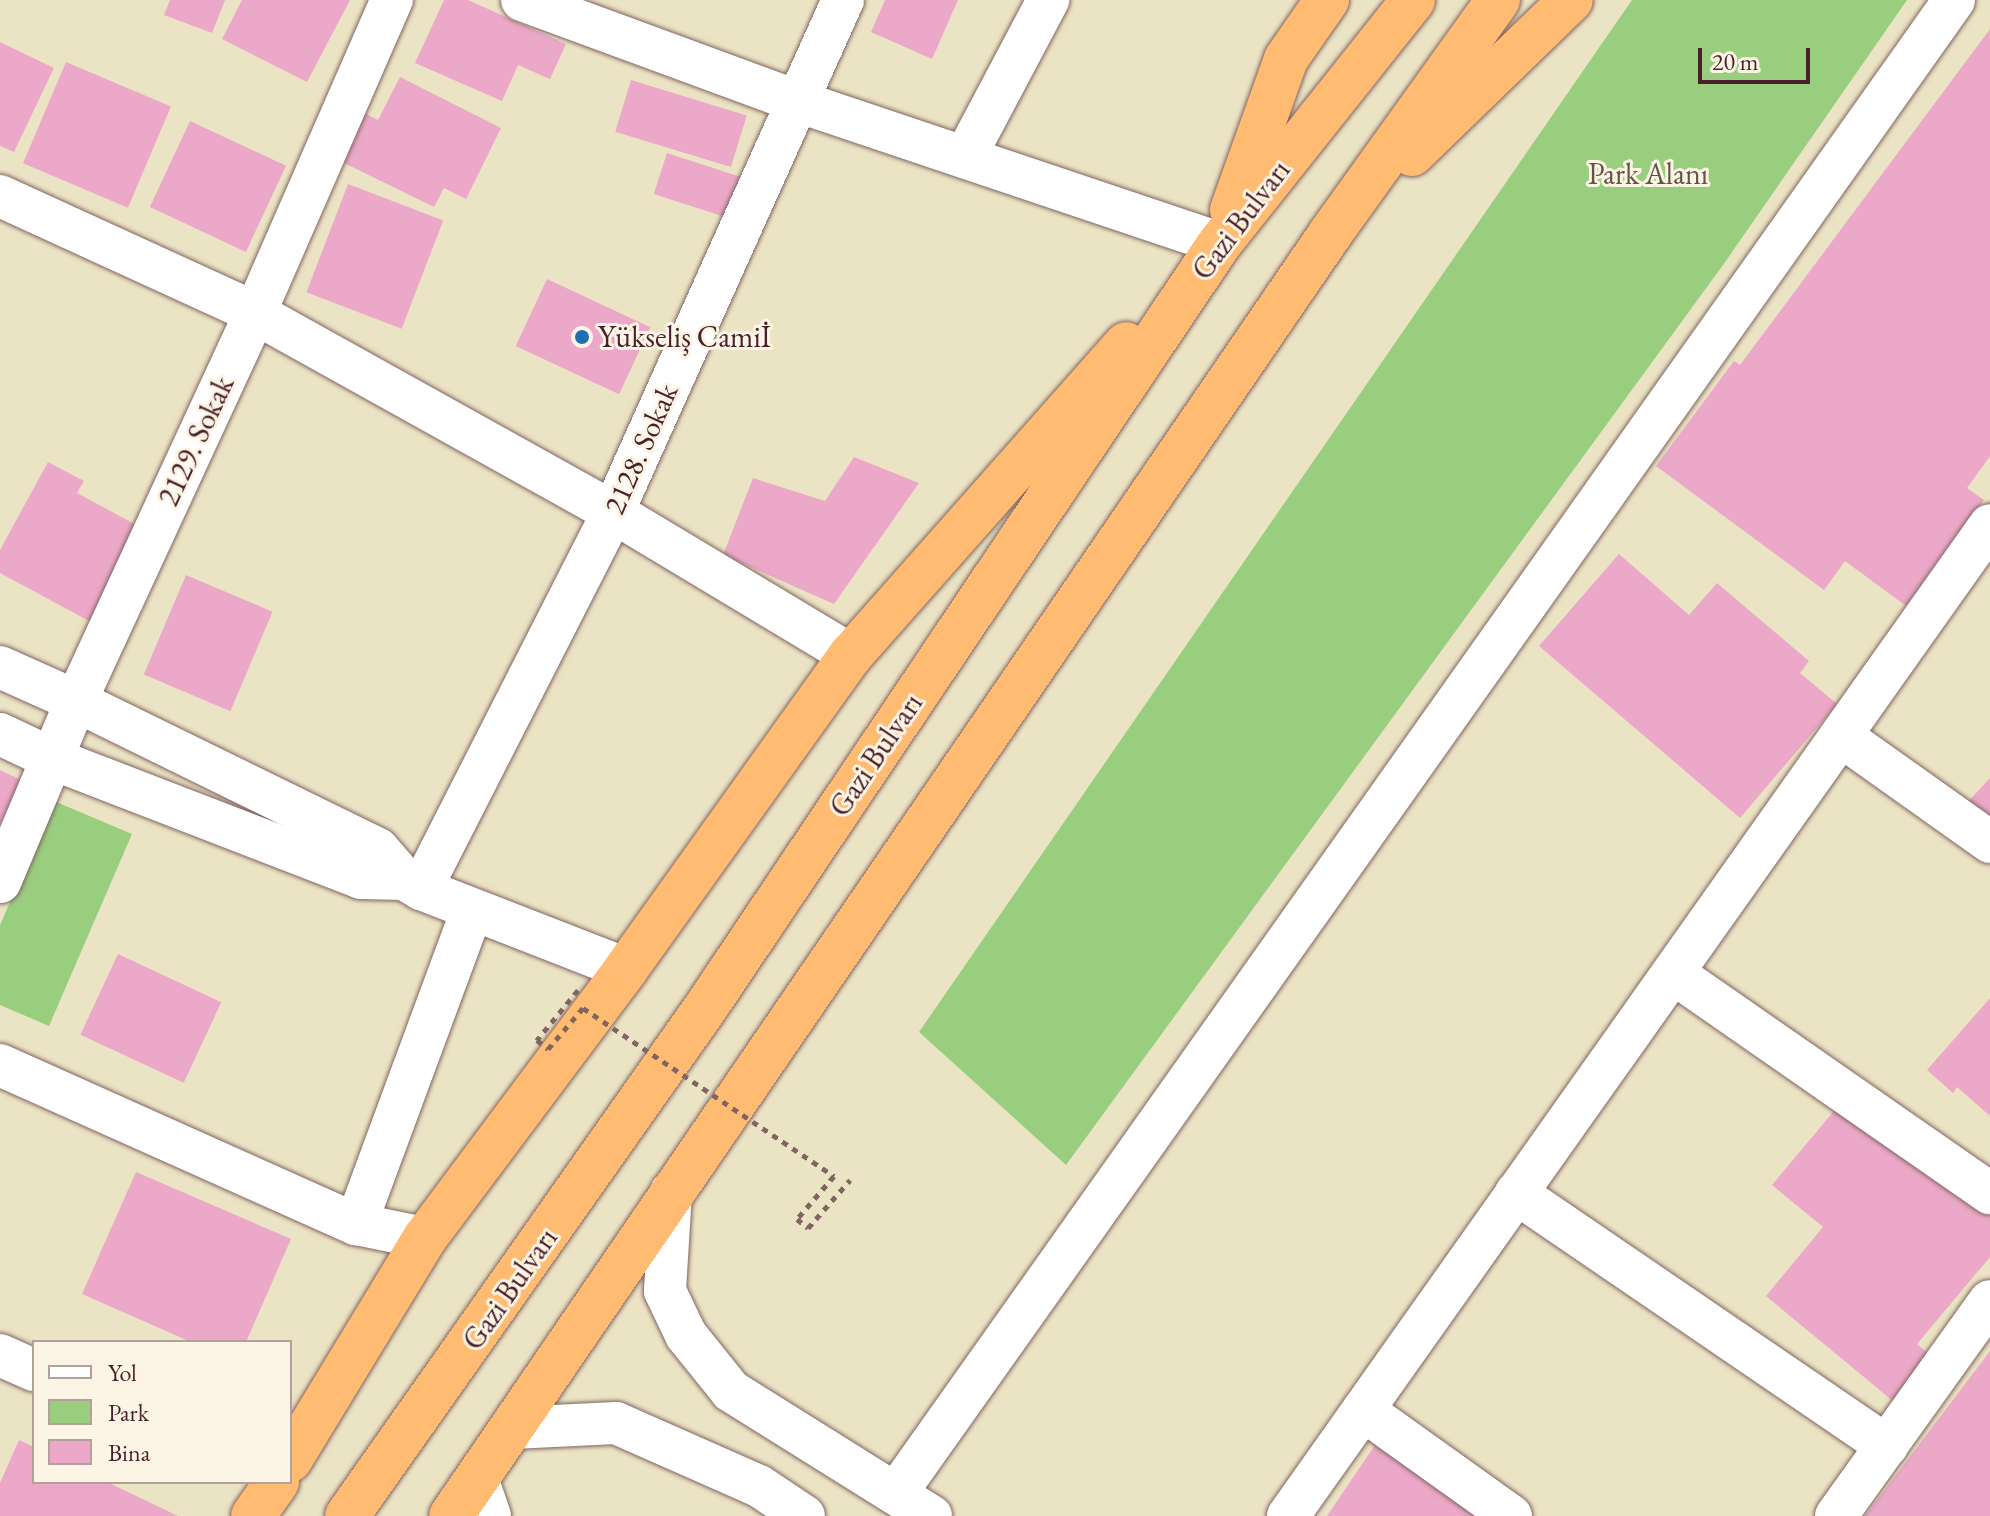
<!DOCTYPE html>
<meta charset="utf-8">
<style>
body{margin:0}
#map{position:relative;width:1990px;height:1516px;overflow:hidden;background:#ebe4c4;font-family:"EB Garamond",serif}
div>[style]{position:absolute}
.green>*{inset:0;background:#99ce7f}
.building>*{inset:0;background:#eba8c8;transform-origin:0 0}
.roads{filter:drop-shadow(0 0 2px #826461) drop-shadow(0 0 2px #826461)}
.minor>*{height:42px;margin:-21px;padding:0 21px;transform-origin:21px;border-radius:21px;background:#fff}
.highway>*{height:44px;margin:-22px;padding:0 22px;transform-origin:22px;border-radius:22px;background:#febb71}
.path-bridge>*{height:5px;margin-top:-2.5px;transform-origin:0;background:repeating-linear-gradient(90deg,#826461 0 6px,transparent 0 12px)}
.dots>*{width:22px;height:22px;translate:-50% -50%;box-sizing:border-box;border:4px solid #fcf5e5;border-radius:50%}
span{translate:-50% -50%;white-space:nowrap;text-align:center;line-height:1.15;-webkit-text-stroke:6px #fcf5e5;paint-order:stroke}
.park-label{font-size:30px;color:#625444}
.street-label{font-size:30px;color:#4a1f2b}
.poi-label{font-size:30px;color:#4a1f2b}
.left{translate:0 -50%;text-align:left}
.legend{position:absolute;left:32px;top:1340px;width:260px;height:144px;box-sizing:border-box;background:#fcf5e5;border:2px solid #b59f9b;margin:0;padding:10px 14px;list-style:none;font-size:24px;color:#4a1f2b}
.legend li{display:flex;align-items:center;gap:16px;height:40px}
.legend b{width:40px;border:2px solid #b59f9b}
.scale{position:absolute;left:1698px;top:48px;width:112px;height:36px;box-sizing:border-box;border:4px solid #4a1f2b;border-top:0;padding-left:10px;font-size:24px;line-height:28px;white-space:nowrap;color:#4a1f2b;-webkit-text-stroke:6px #fcf5e5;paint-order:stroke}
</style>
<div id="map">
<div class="green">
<div style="clip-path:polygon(1632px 0,1907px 0,1723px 265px,1066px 1165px,919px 1032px)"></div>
<div style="clip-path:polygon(54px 801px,132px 834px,49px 1026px,0 1005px,0 925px)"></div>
</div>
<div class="building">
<div style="clip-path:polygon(170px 0,225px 0,212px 33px,164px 15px)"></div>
<div style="clip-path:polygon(242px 0,350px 0,307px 82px,222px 39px)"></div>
<div style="clip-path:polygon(444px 0,468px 0,566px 44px,550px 79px,518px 65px,502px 101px,415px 63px)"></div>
<div style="clip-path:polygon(885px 0,958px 0,932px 59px,871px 32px)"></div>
<div style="clip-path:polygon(1990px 29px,1990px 456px,1967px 488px,1984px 500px,1906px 606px,1845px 561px,1824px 590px,1656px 466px,1734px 361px,1740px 365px)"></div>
<div style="clip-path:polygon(0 42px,54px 68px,14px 152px,0 146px)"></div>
<div style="left:66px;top:62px;width:114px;height:110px;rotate:23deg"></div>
<div style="clip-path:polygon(400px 77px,501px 128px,466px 199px,444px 188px,434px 207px,340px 161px,364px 113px,378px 120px)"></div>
<div style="left:631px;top:80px;width:121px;height:54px;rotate:17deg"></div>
<div style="left:190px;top:121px;width:106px;height:95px;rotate:25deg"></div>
<div style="left:667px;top:153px;width:79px;height:43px;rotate:18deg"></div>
<div style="left:348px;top:184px;width:102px;height:116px;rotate:21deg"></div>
<div style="left:547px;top:279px;width:114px;height:74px;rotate:25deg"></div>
<div style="clip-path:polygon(854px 457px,919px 483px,834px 604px,723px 555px,753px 478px,825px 501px)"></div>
<div style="clip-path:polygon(48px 462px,84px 481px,77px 493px,142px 528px,91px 622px,0 573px,0 550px)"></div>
<div style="clip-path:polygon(1619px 554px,1689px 615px,1717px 583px,1809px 661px,1800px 673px,1837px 704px,1740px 818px,1539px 646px)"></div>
<div style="left:186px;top:575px;width:94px;height:108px;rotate:23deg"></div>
<div style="clip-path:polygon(0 770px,21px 780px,0 824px)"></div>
<div style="clip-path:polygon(1990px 778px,1990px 829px,1964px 806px)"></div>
<div style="left:118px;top:954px;width:114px;height:89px;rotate:25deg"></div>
<div style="clip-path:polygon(1990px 998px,1990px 1116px,1957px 1087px,1953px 1093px,1927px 1070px)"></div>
<div style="clip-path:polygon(1844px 1099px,1990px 1213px,1990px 1257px,1917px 1344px,1937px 1361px,1899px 1406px,1766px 1296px,1823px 1227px,1772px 1185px)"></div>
<div style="clip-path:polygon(136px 1172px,291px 1239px,246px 1342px,191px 1342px,82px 1294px)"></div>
<div style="clip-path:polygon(1990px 1351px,1990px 1516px,1865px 1516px)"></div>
<div style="clip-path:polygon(19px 1440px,34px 1447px,34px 1482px,107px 1482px,178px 1516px,0 1516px,0 1483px)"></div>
<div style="clip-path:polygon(1375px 1445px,1482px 1516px,1327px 1516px)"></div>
</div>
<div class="roads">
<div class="minor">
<div style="left:522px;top:0;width:293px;rotate:20.2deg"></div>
<div style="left:797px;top:101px;width:446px;rotate:18.6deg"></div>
<div style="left:965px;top:157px;width:178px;rotate:-62.1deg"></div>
<div style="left:0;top:196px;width:281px;rotate:24.6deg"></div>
<div style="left:255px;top:313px;width:410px;rotate:29.1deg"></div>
<div style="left:613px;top:512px;width:278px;rotate:31deg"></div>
<div style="left:0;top:667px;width:83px;rotate:24.1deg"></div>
<div style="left:76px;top:701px;width:336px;rotate:26.1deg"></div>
<div style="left:378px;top:849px;width:40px;rotate:49deg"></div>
<div style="left:404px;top:879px;width:20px;rotate:30deg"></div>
<div style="left:421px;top:889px;width:220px;rotate:21.3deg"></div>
<div style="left:0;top:734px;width:59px;rotate:25.3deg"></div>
<div style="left:53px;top:759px;width:330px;rotate:21.1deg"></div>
<div style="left:361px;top:878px;width:43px;rotate:1.3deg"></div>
<div style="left:1841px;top:736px;width:183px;rotate:35.4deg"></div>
<div style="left:0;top:882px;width:196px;rotate:-67.2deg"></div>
<div style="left:76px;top:701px;width:427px;rotate:-65.2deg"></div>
<div style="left:255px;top:313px;width:342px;rotate:-66.4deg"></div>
<div style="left:421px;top:889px;width:423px;rotate:-63deg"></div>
<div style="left:613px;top:512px;width:561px;rotate:-65.81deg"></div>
<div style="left:1673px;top:973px;width:386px;rotate:34.8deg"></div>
<div style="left:0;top:1065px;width:390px;rotate:24.1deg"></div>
<div style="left:356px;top:1224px;width:70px;rotate:11.5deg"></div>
<div style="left:671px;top:1192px;width:99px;rotate:93.5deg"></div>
<div style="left:665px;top:1291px;width:49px;rotate:64.5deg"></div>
<div style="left:686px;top:1335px;width:72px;rotate:51.2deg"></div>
<div style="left:731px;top:1391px;width:236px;rotate:32deg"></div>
<div style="left:1516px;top:1193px;width:449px;rotate:34.3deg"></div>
<div style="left:356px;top:1224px;width:334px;rotate:-69.7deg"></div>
<div style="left:0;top:1355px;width:37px;rotate:24deg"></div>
<div style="left:1363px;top:1410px;width:182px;rotate:35.6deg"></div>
<div style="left:512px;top:1428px;width:104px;rotate:-2.8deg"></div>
<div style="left:616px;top:1423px;width:156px;rotate:23.8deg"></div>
<div style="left:759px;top:1486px;width:54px;rotate:33.7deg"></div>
<div style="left:477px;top:1478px;width:40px;rotate:71.1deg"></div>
<div style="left:897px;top:1492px;width:1828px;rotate:-54.68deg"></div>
<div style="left:1288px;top:1516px;width:1214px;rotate:-54.69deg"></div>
<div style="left:1836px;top:1516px;width:264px;rotate:-54.4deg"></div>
</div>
<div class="highway">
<div style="left:1412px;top:154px;width:221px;rotate:-44.1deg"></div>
<div style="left:1232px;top:210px;width:160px;rotate:-70.3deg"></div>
<div style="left:1286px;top:59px;width:72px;rotate:-55.2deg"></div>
<div style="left:290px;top:1460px;width:260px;rotate:-58.7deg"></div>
<div style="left:425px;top:1238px;width:336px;rotate:-53.2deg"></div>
<div style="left:626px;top:969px;width:386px;rotate:-54.4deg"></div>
<div style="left:851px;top:655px;width:415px;rotate:-48.5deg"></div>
<div style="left:253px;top:1516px;width:42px;rotate:-54.8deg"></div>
<div style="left:347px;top:1516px;width:619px;rotate:-54.8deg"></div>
<div style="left:704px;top:1010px;width:924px;rotate:-56.07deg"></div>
<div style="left:1220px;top:243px;width:310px;rotate:-51.5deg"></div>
<div style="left:451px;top:1516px;width:1554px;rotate:-55.56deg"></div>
<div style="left:1330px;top:234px;width:288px;rotate:-54.3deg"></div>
</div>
</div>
<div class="path-bridge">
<div style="left:578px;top:990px;width:65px;rotate:129.4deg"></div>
<div style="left:537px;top:1040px;width:14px;rotate:39deg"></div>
<div style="left:548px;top:1049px;width:54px;rotate:-49.5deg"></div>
<div style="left:583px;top:1008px;width:302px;rotate:33.8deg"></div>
<div style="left:834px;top:1176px;width:57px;rotate:130.7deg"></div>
<div style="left:797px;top:1219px;width:14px;rotate:39deg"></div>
<div style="left:808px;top:1228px;width:64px;rotate:-48.8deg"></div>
</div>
<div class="dots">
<div style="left:582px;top:337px;background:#1f6fb2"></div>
</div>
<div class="park-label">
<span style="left:1648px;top:174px">Park Alanı</span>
</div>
<div class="street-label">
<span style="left:1241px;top:220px;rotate:-53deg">Gazi Bulvarı</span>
<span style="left:196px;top:441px;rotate:-65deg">2129. Sokak</span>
<span style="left:641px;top:449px;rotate:-66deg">2128. Sokak</span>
<span style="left:876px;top:755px;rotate:-56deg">Gazi Bulvarı</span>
<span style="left:510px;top:1289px;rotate:-55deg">Gazi Bulvarı</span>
</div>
<div class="poi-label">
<span class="left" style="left:598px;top:337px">Yükseliş Camiİ</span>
</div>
<ul class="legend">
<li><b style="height:10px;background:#fff"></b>Yol</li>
<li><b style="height:22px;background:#99ce7f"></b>Park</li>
<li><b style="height:22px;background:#eba8c8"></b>Bina</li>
</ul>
<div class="scale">20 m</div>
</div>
